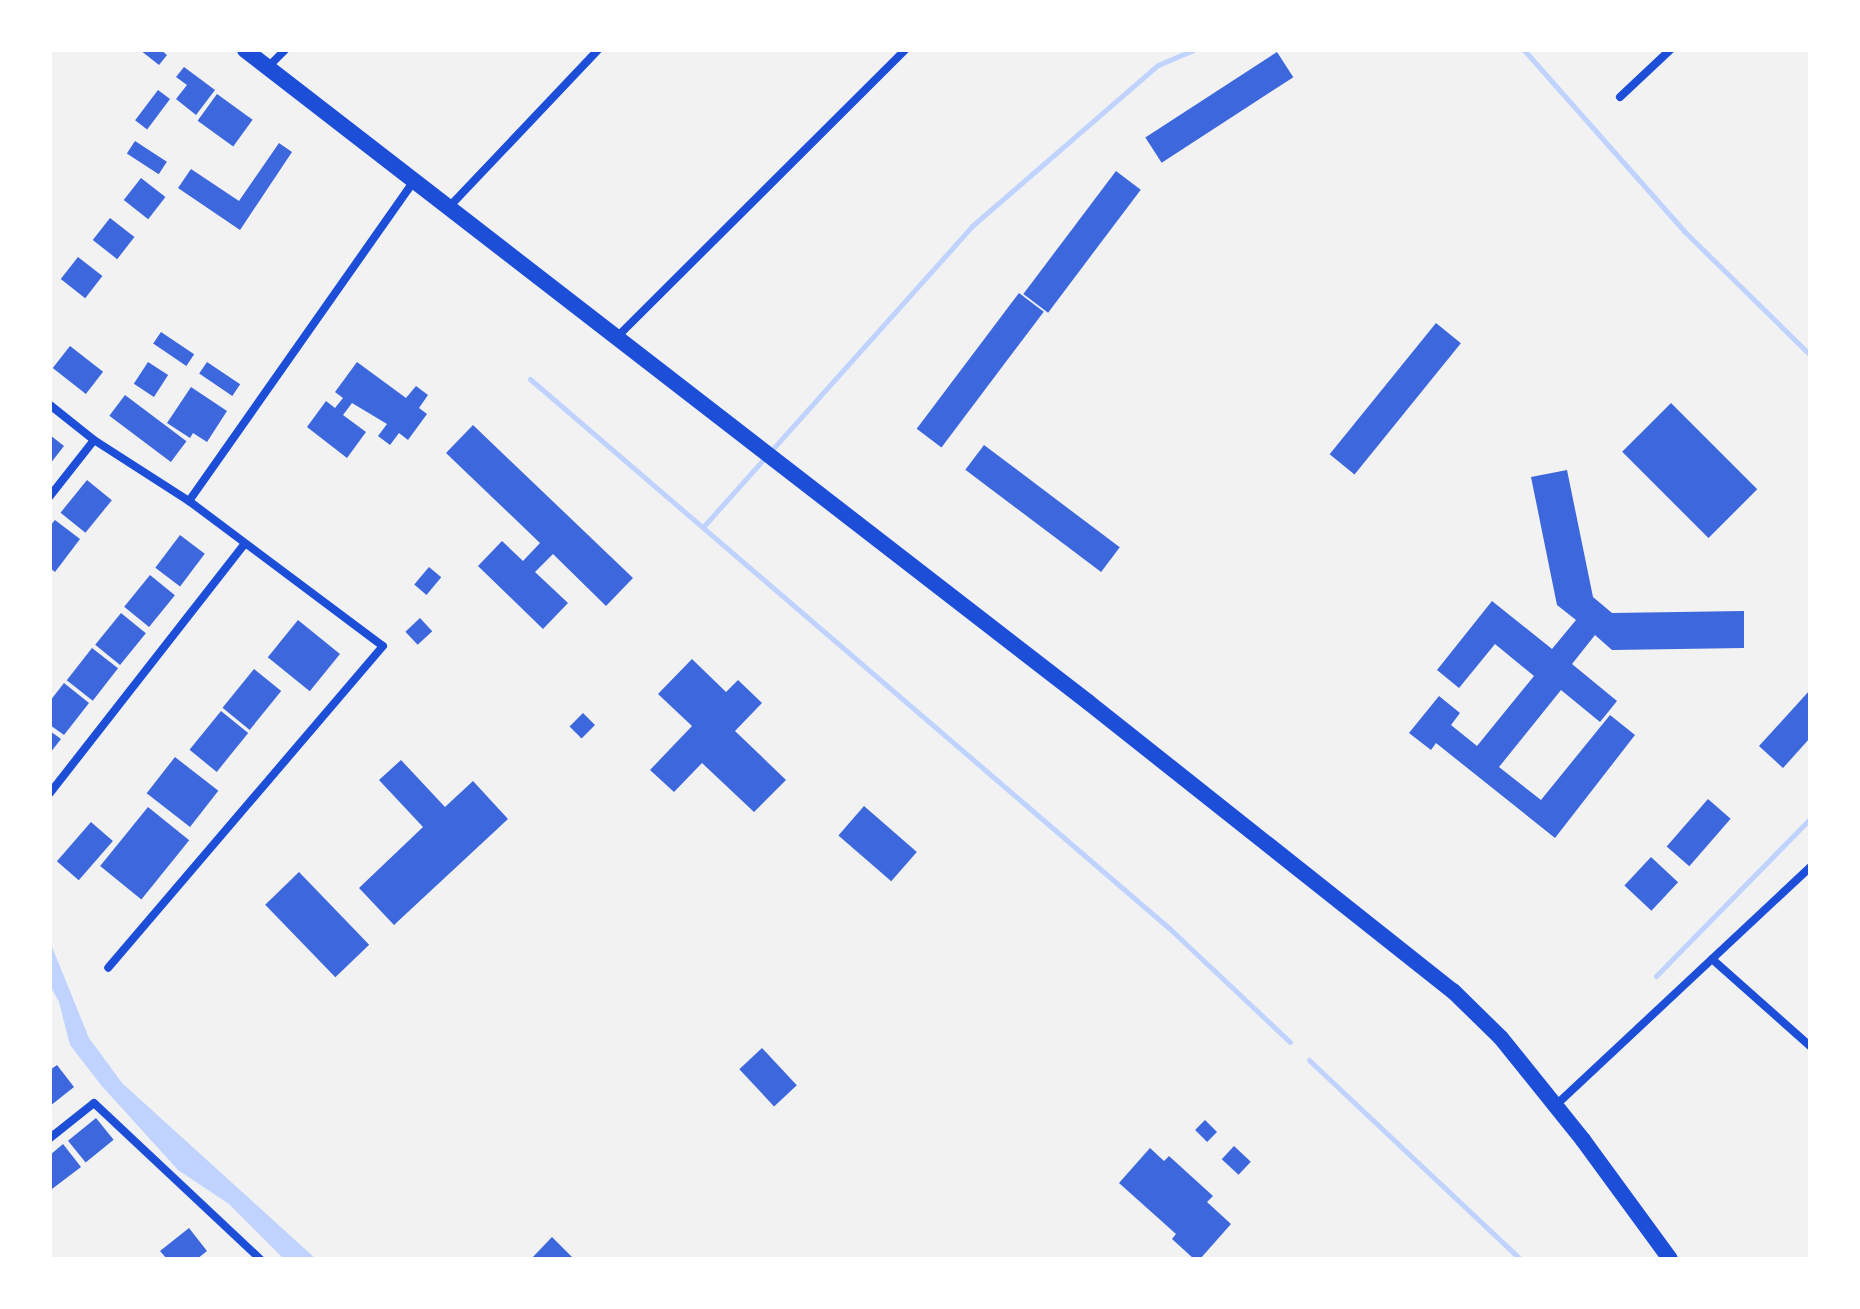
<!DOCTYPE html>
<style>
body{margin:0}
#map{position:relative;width:1860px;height:1309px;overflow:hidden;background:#f2f2f2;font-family:"Nunito Sans",sans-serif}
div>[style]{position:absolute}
.water>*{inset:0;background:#bfd3fe}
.stream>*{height:5px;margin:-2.5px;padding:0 2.5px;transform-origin:2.5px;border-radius:2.5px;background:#bfd3fe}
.building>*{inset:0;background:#3d67dc;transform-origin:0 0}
.minor>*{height:8px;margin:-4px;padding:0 4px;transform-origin:4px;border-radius:4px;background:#1d4ed8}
.primary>*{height:16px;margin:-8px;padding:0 8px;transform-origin:8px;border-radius:8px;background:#1d4ed8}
span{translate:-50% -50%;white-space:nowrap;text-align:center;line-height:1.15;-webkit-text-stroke:8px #fff;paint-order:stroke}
.frame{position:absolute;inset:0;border:52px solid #fff;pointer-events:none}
</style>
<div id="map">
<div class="water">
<div style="clip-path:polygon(50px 942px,89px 1038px,122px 1083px,316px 1259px,284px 1259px,229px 1204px,178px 1170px,101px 1085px,70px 1045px,59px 1002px,50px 985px)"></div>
</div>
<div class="stream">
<div style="left:1524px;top:50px;width:242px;rotate:48.5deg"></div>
<div style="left:1684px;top:231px;width:177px;rotate:44.5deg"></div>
<div style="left:530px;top:379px;width:842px;rotate:40.67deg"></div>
<div style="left:1169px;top:928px;width:166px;rotate:43.3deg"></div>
<div style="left:703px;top:527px;width:404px;rotate:-48.2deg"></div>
<div style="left:972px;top:226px;width:246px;rotate:-40.9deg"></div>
<div style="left:1158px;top:65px;width:38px;rotate:-23deg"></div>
<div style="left:1656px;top:976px;width:220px;rotate:-45.6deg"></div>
<div style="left:1309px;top:1060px;width:290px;rotate:43.3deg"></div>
</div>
<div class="building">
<div style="clip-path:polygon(140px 50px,161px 50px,167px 55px,159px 65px)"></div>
<div style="left:1277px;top:52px;width:30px;height:157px;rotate:57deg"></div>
<div style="clip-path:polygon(184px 67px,215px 90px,196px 115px,176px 99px,187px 85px,176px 77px)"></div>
<div style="left:158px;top:90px;width:15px;height:38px;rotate:37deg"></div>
<div style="left:217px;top:94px;width:44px;height:33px;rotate:36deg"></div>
<div style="left:135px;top:141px;width:38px;height:15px;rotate:33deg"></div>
<div style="clip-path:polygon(279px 143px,292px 152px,240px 230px,178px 188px,191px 169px,239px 201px)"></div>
<div style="left:1116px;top:171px;width:31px;height:154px;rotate:37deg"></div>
<div style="left:141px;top:178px;width:31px;height:28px;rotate:38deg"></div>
<div style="left:110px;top:218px;width:31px;height:28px;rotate:38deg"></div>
<div style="left:78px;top:257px;width:31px;height:28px;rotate:38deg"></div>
<div style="left:1019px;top:293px;width:31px;height:170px;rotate:37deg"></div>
<div style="left:1436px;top:323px;width:32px;height:169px;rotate:39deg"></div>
<div style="left:161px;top:332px;width:40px;height:14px;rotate:34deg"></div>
<div style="left:70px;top:346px;width:42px;height:28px;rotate:38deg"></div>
<div style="left:148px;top:362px;width:24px;height:26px;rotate:33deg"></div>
<div style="left:207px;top:362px;width:40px;height:14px;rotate:34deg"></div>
<div style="clip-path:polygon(357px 362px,406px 398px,416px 386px,428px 395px,419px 408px,427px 414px,408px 440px,399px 433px,390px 445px,378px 436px,387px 424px,352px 403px,343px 415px,366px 432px,347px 458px,307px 427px,326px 401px,335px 408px,343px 398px,335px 392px)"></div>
<div style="clip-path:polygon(191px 387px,227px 411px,207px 442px,193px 433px,190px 438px,167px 423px)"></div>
<div style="left:125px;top:395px;width:77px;height:26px;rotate:37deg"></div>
<div style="left:1671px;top:403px;width:122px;height:69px;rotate:45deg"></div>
<div style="clip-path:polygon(473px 425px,633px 578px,606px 606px,553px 554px,535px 572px,568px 603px,543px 629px,478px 566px,502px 541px,523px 561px,540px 543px,446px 453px)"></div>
<div style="clip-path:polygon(50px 435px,64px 446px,50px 464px)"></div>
<div style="left:984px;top:445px;width:170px;height:31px;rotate:37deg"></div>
<div style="clip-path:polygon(1567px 470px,1593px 597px,1612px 613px,1744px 611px,1744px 648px,1612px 650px,1595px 635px,1572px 664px,1617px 701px,1600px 722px,1561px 690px,1499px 767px,1541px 800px,1610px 715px,1635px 735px,1555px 838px,1436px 743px,1431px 750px,1409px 733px,1439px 696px,1460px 713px,1451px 725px,1477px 746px,1534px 676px,1495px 644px,1459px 688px,1437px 670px,1492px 601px,1552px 649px,1576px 620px,1557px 605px,1531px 477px)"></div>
<div style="left:87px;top:480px;width:32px;height:42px;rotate:39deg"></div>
<div style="clip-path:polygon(55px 520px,80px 539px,55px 572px,50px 568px,50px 526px)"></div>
<div style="left:180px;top:535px;width:31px;height:41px;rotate:37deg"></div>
<div style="left:429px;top:567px;width:16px;height:23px;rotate:40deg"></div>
<div style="left:150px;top:575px;width:32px;height:41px;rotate:39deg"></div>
<div style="left:121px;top:613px;width:32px;height:41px;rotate:39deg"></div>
<div style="left:420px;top:618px;width:18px;height:20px;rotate:47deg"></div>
<div style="left:298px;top:620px;width:54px;height:48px;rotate:39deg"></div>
<div style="left:92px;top:648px;width:33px;height:41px;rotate:38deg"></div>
<div style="clip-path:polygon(692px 659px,726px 692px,738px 680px,762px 703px,735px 731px,786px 780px,754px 812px,702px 763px,674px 792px,650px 770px,692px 726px,658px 694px)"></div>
<div style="left:254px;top:669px;width:35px;height:50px;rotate:39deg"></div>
<div style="clip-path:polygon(64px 683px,89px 703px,64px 735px,50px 725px,50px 701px)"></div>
<div style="clip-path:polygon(1810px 690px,1810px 738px,1783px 768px,1759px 746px)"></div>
<div style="left:221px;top:711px;width:35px;height:50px;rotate:39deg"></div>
<div style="left:583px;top:713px;width:17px;height:19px;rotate:45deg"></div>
<div style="clip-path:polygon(50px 731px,61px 739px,50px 753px)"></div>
<div style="left:175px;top:757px;width:55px;height:46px;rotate:38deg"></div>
<div style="clip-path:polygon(401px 760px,445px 807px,473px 781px,508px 819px,394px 925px,359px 888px,423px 827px,379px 780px)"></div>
<div style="left:1708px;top:799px;width:30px;height:63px;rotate:41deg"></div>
<div style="left:864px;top:806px;width:70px;height:39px;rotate:41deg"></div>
<div style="left:148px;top:807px;width:53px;height:76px;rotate:39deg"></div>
<div style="left:91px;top:822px;width:29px;height:52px;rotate:41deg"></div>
<div style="left:1651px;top:857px;width:37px;height:39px;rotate:43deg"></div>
<div style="left:299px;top:872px;width:101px;height:47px;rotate:46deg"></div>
<div style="left:762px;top:1048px;width:51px;height:31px;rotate:47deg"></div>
<div style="clip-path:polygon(57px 1065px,74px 1087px,50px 1106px,50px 1070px)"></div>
<div style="left:96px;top:1118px;width:28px;height:36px;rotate:51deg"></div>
<div style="left:1205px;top:1120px;width:17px;height:14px;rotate:45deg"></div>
<div style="clip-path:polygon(63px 1144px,81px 1167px,52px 1189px,50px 1155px)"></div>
<div style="left:1234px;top:1146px;width:23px;height:18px;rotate:43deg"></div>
<div style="clip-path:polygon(1150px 1148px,1164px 1161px,1169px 1156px,1213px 1196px,1207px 1202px,1231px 1224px,1200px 1259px,1194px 1259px,1172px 1239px,1176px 1234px,1119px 1183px)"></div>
<div style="clip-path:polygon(189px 1228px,207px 1251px,197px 1259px,167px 1259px,160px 1251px)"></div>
<div style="clip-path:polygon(552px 1237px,574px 1259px,531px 1259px)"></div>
</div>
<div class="minor">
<div style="left:268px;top:67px;width:24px;rotate:-45deg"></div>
<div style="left:1620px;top:97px;width:69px;rotate:-43.2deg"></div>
<div style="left:449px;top:207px;width:216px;rotate:-46.5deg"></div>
<div style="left:617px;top:337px;width:407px;rotate:-44.9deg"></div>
<div style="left:50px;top:405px;width:56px;rotate:38.5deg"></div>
<div style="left:94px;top:440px;width:113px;rotate:32.7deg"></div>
<div style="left:189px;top:501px;width:242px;rotate:36.8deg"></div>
<div style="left:383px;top:646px;width:423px;rotate:130.5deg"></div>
<div style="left:50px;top:496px;width:71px;rotate:-51.8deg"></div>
<div style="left:189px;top:501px;width:391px;rotate:-54.9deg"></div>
<div style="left:50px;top:793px;width:315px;rotate:-52deg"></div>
<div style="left:1712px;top:959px;width:131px;rotate:41.6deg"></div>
<div style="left:1556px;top:1105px;width:348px;rotate:-43.1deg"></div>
<div style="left:50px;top:1138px;width:56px;rotate:-38.5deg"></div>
<div style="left:94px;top:1103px;width:228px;rotate:43.2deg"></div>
</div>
<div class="primary">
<div style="left:245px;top:50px;width:1066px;rotate:37.72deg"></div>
<div style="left:1088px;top:702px;width:466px;rotate:38.4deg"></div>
<div style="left:1453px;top:991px;width:67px;rotate:44.4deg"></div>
<div style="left:1501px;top:1038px;width:131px;rotate:51.2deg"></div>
<div style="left:1583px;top:1140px;width:147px;rotate:53.8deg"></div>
</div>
<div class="frame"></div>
</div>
